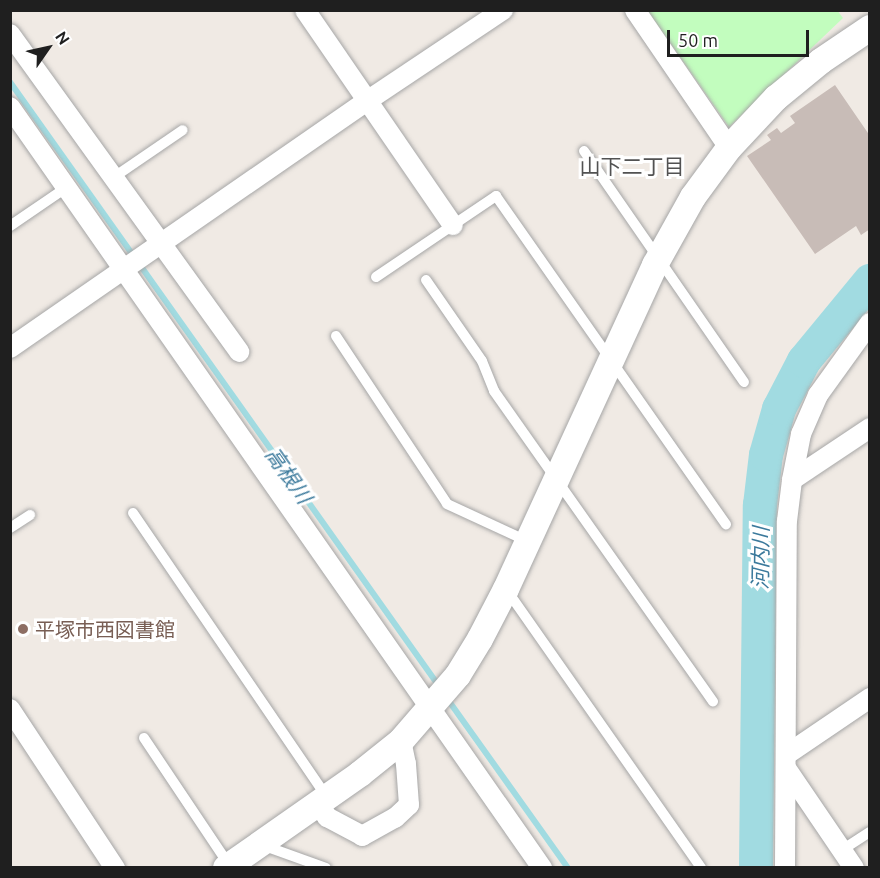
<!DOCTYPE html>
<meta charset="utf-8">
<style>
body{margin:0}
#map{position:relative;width:880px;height:878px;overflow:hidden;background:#f0eae4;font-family:Ubuntu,"Noto Sans JP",sans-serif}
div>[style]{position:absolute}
.park>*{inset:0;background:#c2fdbe}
.stream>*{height:6px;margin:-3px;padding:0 3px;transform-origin:3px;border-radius:3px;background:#a1dbe1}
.river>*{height:34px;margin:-17px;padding:0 17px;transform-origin:17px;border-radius:17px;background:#a1dbe1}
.building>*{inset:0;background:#c8bcb7}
.roads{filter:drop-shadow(0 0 2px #a6a6a6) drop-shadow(0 0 2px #a6a6a6)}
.service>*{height:10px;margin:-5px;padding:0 5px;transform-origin:5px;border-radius:5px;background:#fff}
.minor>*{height:20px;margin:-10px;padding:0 10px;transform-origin:10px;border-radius:10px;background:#fff}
.tertiary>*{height:26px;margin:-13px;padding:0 13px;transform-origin:13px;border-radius:13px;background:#fff}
.dots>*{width:16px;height:16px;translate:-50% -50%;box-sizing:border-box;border:3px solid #fff;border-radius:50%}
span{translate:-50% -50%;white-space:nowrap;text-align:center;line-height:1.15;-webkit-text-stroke:6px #fff;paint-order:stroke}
.education-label{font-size:20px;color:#785e54}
.left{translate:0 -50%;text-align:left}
.neighbourhood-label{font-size:21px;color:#525252}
.water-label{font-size:21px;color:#3c7a9c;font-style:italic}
.frame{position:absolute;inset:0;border:12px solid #1f1f1f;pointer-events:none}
.north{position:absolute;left:18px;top:18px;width:60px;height:60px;-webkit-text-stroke:4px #fff;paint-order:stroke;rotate:56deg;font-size:16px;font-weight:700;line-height:24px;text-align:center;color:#1f1f1f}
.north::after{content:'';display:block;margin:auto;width:21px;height:27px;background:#1f1f1f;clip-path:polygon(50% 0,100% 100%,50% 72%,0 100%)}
.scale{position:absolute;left:667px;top:30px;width:142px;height:27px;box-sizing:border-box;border:3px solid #1f1f1f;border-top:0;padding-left:8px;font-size:18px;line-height:21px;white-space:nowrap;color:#1f1f1f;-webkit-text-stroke:4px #fff;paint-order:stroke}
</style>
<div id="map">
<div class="park">
<div style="clip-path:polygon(837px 10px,843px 18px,729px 127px,648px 11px)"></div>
</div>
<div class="stream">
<div style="left:10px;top:82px;width:741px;rotate:54.62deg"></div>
<div style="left:446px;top:697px;width:210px;rotate:54.5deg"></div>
</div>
<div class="river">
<div style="left:756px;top:868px;width:363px;rotate:-89.4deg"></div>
<div style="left:760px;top:505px;width:50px;rotate:-83.2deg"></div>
<div style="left:766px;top:455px;width:48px;rotate:-74.2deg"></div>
<div style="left:779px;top:409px;width:54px;rotate:-62.5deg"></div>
<div style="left:804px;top:361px;width:104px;rotate:-50.5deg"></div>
</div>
<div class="building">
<div style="clip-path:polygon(835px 85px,870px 136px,870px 229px,861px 235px,856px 226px,815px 254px,747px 156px,771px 140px,767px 135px,777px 128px,781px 133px,795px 123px,790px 116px)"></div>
</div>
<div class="roads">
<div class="service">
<div style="left:584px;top:151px;width:281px;rotate:55.3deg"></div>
<div style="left:114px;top:177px;width:83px;rotate:-34.3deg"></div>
<div style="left:10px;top:226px;width:69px;rotate:-34.4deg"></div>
<div style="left:376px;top:277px;width:145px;rotate:-34deg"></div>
<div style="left:496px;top:196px;width:401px;rotate:55deg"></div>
<div style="left:426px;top:280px;width:98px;rotate:55.3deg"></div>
<div style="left:482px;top:361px;width:32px;rotate:68deg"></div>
<div style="left:494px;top:391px;width:380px;rotate:54.8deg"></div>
<div style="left:336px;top:336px;width:201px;rotate:56.5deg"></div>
<div style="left:447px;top:504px;width:88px;rotate:24.8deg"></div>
<div style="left:133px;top:513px;width:344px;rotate:55.7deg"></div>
<div style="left:10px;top:528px;width:24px;rotate:-33deg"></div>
<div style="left:506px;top:589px;width:340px;rotate:55deg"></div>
<div style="left:144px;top:738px;width:153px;rotate:56.2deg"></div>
<div style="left:262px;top:845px;width:68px;rotate:19.8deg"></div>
<div style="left:842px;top:850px;width:33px;rotate:-33deg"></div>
</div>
<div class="minor">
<div style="left:305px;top:10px;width:261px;rotate:55.5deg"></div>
<div style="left:635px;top:10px;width:167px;rotate:55.7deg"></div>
<div style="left:10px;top:34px;width:392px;rotate:54.2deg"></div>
<div style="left:10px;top:107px;width:929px;rotate:55.04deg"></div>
<div style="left:10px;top:348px;width:434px;rotate:-34.7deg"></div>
<div style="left:367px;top:101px;width:164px;rotate:-33.8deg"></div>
<div style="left:792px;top:480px;width:94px;rotate:-33.7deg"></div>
<div style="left:10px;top:709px;width:191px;rotate:56.6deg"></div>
<div style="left:786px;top:755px;width:102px;rotate:-34.2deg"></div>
<div style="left:786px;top:768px;width:121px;rotate:55.8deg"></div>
<div style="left:318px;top:803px;width:17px;rotate:57deg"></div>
<div style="left:327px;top:817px;width:40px;rotate:28deg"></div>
<div style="left:362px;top:836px;width:38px;rotate:-29deg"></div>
<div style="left:395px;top:818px;width:19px;rotate:-43deg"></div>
<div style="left:409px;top:805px;width:41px;rotate:-94.2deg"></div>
<div style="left:406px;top:764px;width:24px;rotate:-102deg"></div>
<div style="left:785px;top:868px;width:347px;rotate:-89.7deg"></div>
<div style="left:787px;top:521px;width:41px;rotate:-83deg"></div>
<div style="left:792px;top:480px;width:47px;rotate:-78.9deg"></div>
<div style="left:801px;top:434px;width:43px;rotate:-66.4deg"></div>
<div style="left:818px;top:395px;width:89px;rotate:-54.2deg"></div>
</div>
<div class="tertiary">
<div style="left:226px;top:868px;width:164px;rotate:-35deg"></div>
<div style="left:360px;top:774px;width:53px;rotate:-38.8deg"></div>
<div style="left:401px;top:741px;width:87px;rotate:-49.2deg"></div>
<div style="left:458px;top:675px;width:42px;rotate:-58.6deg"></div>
<div style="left:480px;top:639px;width:56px;rotate:-62.5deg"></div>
<div style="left:506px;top:589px;width:357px;rotate:-65.3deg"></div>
<div style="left:655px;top:265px;width:78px;rotate:-60.8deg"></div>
<div style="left:693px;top:197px;width:61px;rotate:-53.7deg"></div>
<div style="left:729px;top:148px;width:69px;rotate:-46.8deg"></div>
<div style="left:776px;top:98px;width:58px;rotate:-39.4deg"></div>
<div style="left:821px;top:61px;width:59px;rotate:-34deg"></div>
</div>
</div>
<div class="dots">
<div style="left:23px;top:629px;background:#8d6e63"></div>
</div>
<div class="education-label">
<span class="left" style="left:35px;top:629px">平塚市西図書館</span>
</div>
<div class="neighbourhood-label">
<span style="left:632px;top:166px">山下二丁目</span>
</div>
<div class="water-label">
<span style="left:289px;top:475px;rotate:55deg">高根川</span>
<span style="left:760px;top:558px;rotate:-89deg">河内川</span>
</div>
<div class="frame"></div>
<div class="north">N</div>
<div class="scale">50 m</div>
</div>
